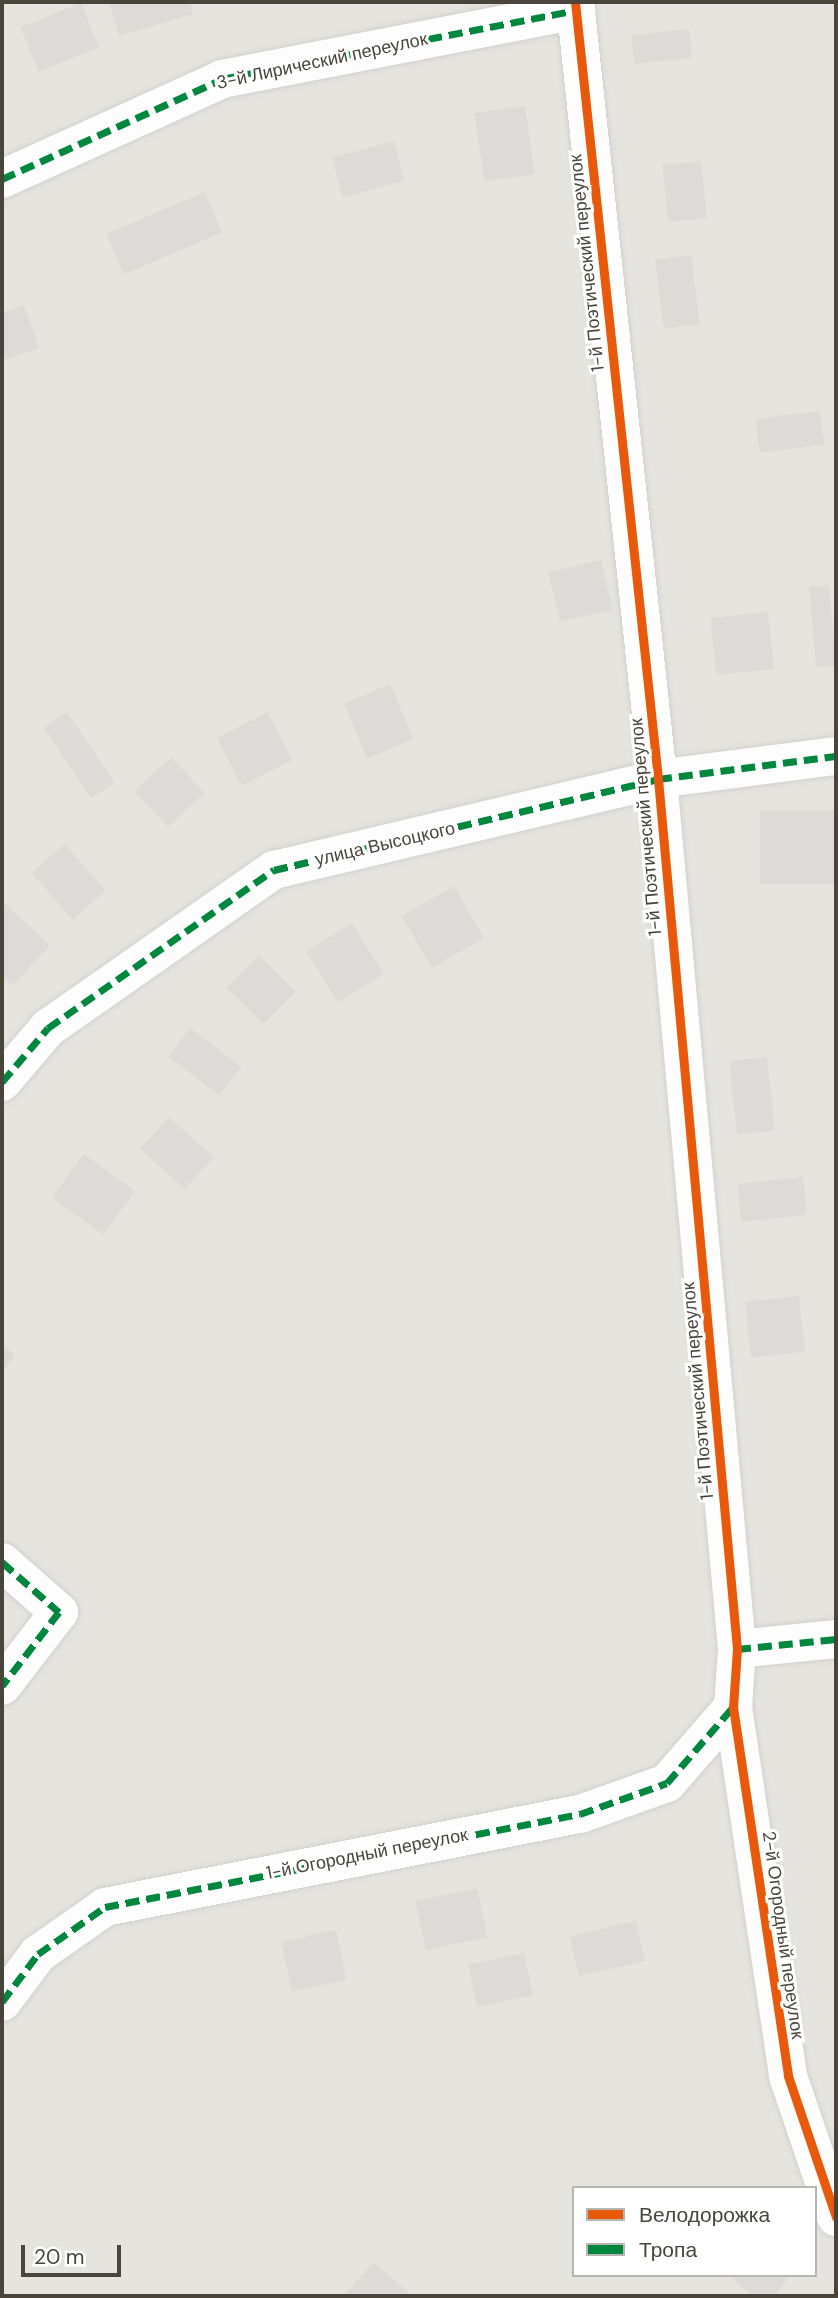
<!DOCTYPE html>
<meta charset="utf-8">
<style>
body{margin:0}
#map{position:relative;width:838px;height:2298px;overflow:hidden;background:#f3f2ef;font-family:"DM Sans",sans-serif}
div>[style]{position:absolute}
.residential>*{inset:0;background:#e6e4de}
.building>*{inset:0;background:#dddbd7;transform-origin:0 0}
.roads{filter:drop-shadow(0 0 2px #d1d0cc) drop-shadow(0 0 2px #d1d0cc)}
.minor>*{height:38px;margin:-19px;padding:0 19px;transform-origin:19px;border-radius:19px;background:#fdfdfd}
.quiet>*{height:7px;margin-top:-3.5px;transform-origin:0;background:repeating-linear-gradient(90deg,#00873e 0 14px,transparent 0 21px)}
.cycleway>*{height:9px;margin:-4.5px;padding:0 4.5px;transform-origin:4.5px;border-radius:4.5px;background:#e8590c}
span{translate:-50% -50%;white-space:nowrap;text-align:center;line-height:1.15;-webkit-text-stroke:6px #fff;paint-order:stroke}
.street-label{font-size:18px;color:#49453b}
.frame{position:absolute;inset:0;border:4px solid #49453b;pointer-events:none}
.legend{position:absolute;left:572px;top:2186px;width:245px;height:91px;box-sizing:border-box;background:#fff;border:2px solid #b6b5b1;margin:0;padding:9px 12px;list-style:none;font-size:21px;color:#49453b}
.legend li{display:flex;align-items:center;gap:14px;height:35px}
.legend b{width:35px;border:2px solid #b6b5b1}
.scale{position:absolute;left:21px;top:2245px;width:100px;height:32px;box-sizing:border-box;border:4px solid #49453b;border-top:0;padding-left:9px;font-size:21px;line-height:24px;white-space:nowrap;color:#49453b;-webkit-text-stroke:5px #fff;paint-order:stroke}
</style>
<div id="map">
<div class="residential">
<div style="clip-path:polygon(evenodd,2px 2px,836px 2px,836px 2296px,2px 2296px,2px 2px,574px 2188px,815px 2188px,815px 2275px,574px 2275px,574px 2188px)"></div>
</div>
<div class="building">
<div style="clip-path:polygon(109px 2px,190px 2px,193px 14px,119px 36px)"></div>
<div style="left:81px;top:3px;width:48px;height:65px;rotate:68deg"></div>
<div style="left:689px;top:29px;width:29px;height:58px;rotate:84deg"></div>
<div style="left:525px;top:106px;width:69px;height:51px;rotate:82deg"></div>
<div style="left:394px;top:141px;width:41px;height:64px;rotate:75deg"></div>
<div style="left:701px;top:161px;width:57px;height:39px;rotate:84deg"></div>
<div style="left:205px;top:192px;width:44px;height:107px;rotate:67deg"></div>
<div style="left:691px;top:255px;width:70px;height:36px;rotate:83deg"></div>
<div style="clip-path:polygon(24px 305px,39px 348px,2px 361px,2px 313px)"></div>
<div style="left:820px;top:411px;width:34px;height:65px;rotate:83deg"></div>
<div style="left:601px;top:560px;width:51px;height:54px;rotate:77deg"></div>
<div style="left:829px;top:585px;width:81px;height:20px;rotate:85deg"></div>
<div style="left:768px;top:612px;width:57px;height:58px;rotate:84deg"></div>
<div style="left:390px;top:684px;width:60px;height:50px;rotate:67deg"></div>
<div style="left:67px;top:712px;width:85px;height:28px;rotate:56deg"></div>
<div style="left:268px;top:712px;width:54px;height:57px;rotate:63deg"></div>
<div style="left:171px;top:757px;width:49px;height:50px;rotate:47deg"></div>
<div style="left:836px;top:810px;width:74px;height:76px;rotate:90deg"></div>
<div style="left:65px;top:844px;width:62px;height:44px;rotate:49deg"></div>
<div style="left:454px;top:886px;width:60px;height:60px;rotate:60deg"></div>
<div style="clip-path:polygon(2px 901px,50px 945px,13px 986px,2px 977px)"></div>
<div style="left:352px;top:923px;width:60px;height:54px;rotate:58deg"></div>
<div style="left:259px;top:955px;width:52px;height:46px;rotate:45deg"></div>
<div style="left:190px;top:1028px;width:64px;height:36px;rotate:37deg"></div>
<div style="left:767px;top:1057px;width:74px;height:38px;rotate:84deg"></div>
<div style="left:169px;top:1117px;width:60px;height:43px;rotate:42deg"></div>
<div style="left:84px;top:1154px;width:63px;height:54px;rotate:36deg"></div>
<div style="left:803px;top:1177px;width:38px;height:66px;rotate:84deg"></div>
<div style="left:799px;top:1296px;width:56px;height:54px;rotate:84deg"></div>
<div style="clip-path:polygon(2px 1344px,15px 1355px,2px 1372px)"></div>
<div style="left:477px;top:1888px;width:50px;height:63px;rotate:78deg"></div>
<div style="left:636px;top:1921px;width:41px;height:68px;rotate:77deg"></div>
<div style="left:336px;top:1930px;width:51px;height:56px;rotate:78deg"></div>
<div style="left:524px;top:1953px;width:43px;height:57px;rotate:78deg"></div>
<div style="clip-path:polygon(373px 2262px,413px 2296px,344px 2296px)"></div>
<div style="clip-path:polygon(727px 2275px,791px 2275px,774px 2296px,753px 2296px)"></div>
</div>
<div class="roads">
<div class="minor">
<div style="left:575px;top:2px;width:781px;rotate:83.9deg"></div>
<div style="left:658px;top:779px;width:874px;rotate:84.81deg"></div>
<div style="left:737px;top:1649px;width:58px;rotate:93.9deg"></div>
<div style="left:733px;top:1707px;width:373px;rotate:81.5deg"></div>
<div style="left:788px;top:2076px;width:149px;rotate:71.2deg"></div>
<div style="left:2px;top:179px;width:242px;rotate:-24.4deg"></div>
<div style="left:222px;top:79px;width:361px;rotate:-11deg"></div>
<div style="left:2px;top:1082px;width:71px;rotate:-49.6deg"></div>
<div style="left:48px;top:1028px;width:276px;rotate:-35deg"></div>
<div style="left:274px;top:870px;width:395px;rotate:-13.3deg"></div>
<div style="left:658px;top:779px;width:179px;rotate:-7.4deg"></div>
<div style="left:2px;top:1562px;width:76px;rotate:41.3deg"></div>
<div style="left:59px;top:1612px;width:93px;rotate:127.6deg"></div>
<div style="left:737px;top:1649px;width:100px;rotate:-5.8deg"></div>
<div style="left:2px;top:2002px;width:60px;rotate:-53.1deg"></div>
<div style="left:38px;top:1954px;width:82px;rotate:-35deg"></div>
<div style="left:105px;top:1907px;width:484px;rotate:-11.1deg"></div>
<div style="left:580px;top:1814px;width:92px;rotate:-19.6deg"></div>
<div style="left:667px;top:1783px;width:101px;rotate:-49deg"></div>
</div>
</div>
<div class="quiet">
<div style="left:2px;top:179px;width:242px;rotate:-24.4deg"></div>
<div style="left:222px;top:79px;width:361px;rotate:-11deg"></div>
<div style="left:2px;top:1082px;width:71px;rotate:-49.6deg"></div>
<div style="left:48px;top:1028px;width:276px;rotate:-35deg"></div>
<div style="left:274px;top:870px;width:395px;rotate:-13.3deg"></div>
<div style="left:658px;top:779px;width:179px;rotate:-7.4deg"></div>
<div style="left:2px;top:1562px;width:76px;rotate:41.3deg"></div>
<div style="left:59px;top:1612px;width:93px;rotate:127.6deg"></div>
<div style="left:737px;top:1649px;width:100px;rotate:-5.8deg"></div>
<div style="left:2px;top:2002px;width:60px;rotate:-53.1deg"></div>
<div style="left:38px;top:1954px;width:82px;rotate:-35deg"></div>
<div style="left:105px;top:1907px;width:484px;rotate:-11.1deg"></div>
<div style="left:580px;top:1814px;width:92px;rotate:-19.6deg"></div>
<div style="left:667px;top:1783px;width:101px;rotate:-49deg"></div>
</div>
<div class="cycleway">
<div style="left:575px;top:2px;width:781px;rotate:83.9deg"></div>
<div style="left:658px;top:779px;width:874px;rotate:84.81deg"></div>
<div style="left:737px;top:1649px;width:58px;rotate:93.9deg"></div>
<div style="left:733px;top:1707px;width:373px;rotate:81.5deg"></div>
<div style="left:788px;top:2076px;width:149px;rotate:71.2deg"></div>
</div>
<div class="street-label">
<span style="left:322px;top:61px;rotate:-12deg">3-й Лирический переулок</span>
<span style="left:587px;top:263px;rotate:-96deg">1-й Поэтический переулок</span>
<span style="left:646px;top:827px;rotate:-95deg">1-й Поэтический переулок</span>
<span style="left:385px;top:844px;rotate:-13deg">улица Высоцкого</span>
<span style="left:698px;top:1391px;rotate:-95deg">1-й Поэтический переулок</span>
<span style="left:367px;top:1854px;rotate:-11deg">1-й Огородный переулок</span>
<span style="left:783px;top:1935px;rotate:82deg">2-й Огородный переулок</span>
</div>
<div class="frame"></div>
<ul class="legend">
<li><b style="height:9px;background:#e8590c"></b>Велодорожка</li>
<li><b style="height:9px;background:#00873e"></b>Тропа</li>
</ul>
<div class="scale">20 m</div>
</div>
